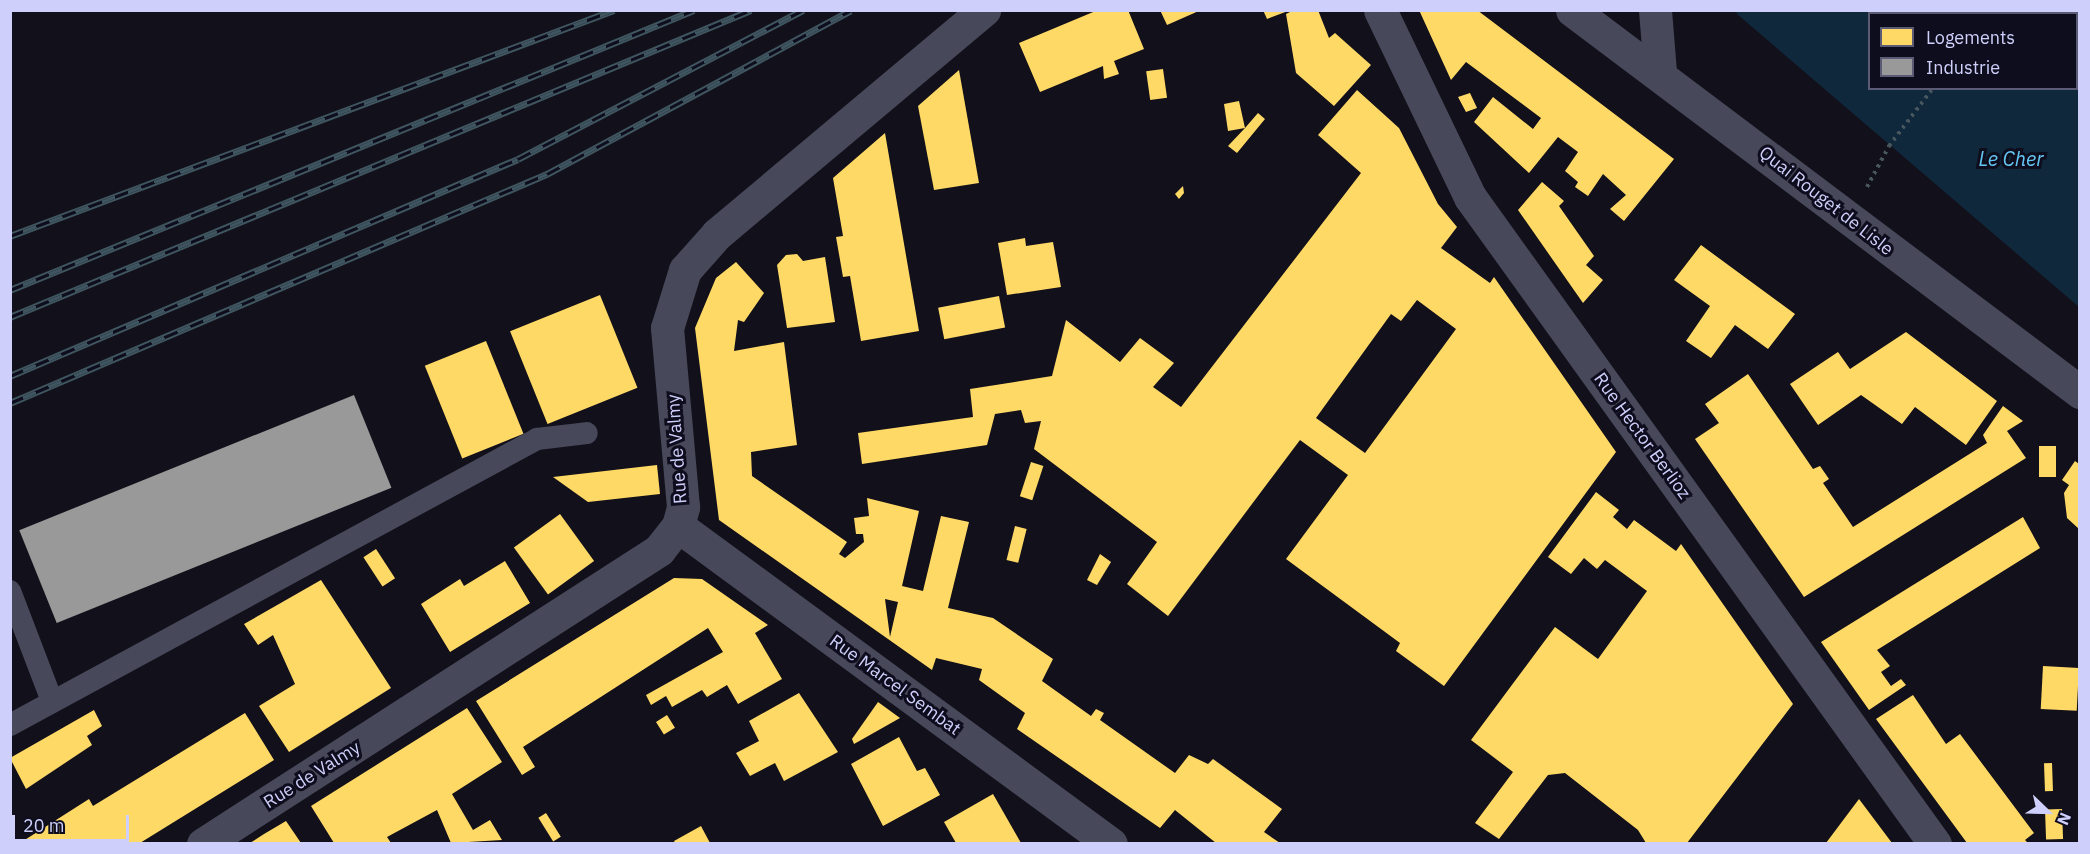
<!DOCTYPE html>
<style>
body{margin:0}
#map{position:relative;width:2090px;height:854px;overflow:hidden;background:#12101a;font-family:"IBM Plex Sans",sans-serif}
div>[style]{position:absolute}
.water>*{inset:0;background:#10283c}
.homes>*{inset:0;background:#ffd966;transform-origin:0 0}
.industry>*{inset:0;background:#999;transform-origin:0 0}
.path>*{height:4px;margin-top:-2px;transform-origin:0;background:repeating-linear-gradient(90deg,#48565e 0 3px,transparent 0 7.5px)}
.lane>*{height:22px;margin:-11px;padding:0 11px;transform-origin:11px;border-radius:11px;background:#47485a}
.street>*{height:33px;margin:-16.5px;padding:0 16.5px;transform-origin:16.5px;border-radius:16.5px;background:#47485a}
.rail>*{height:7px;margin-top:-3.5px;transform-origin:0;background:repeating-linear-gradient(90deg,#0e0d1d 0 14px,#3f555f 0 28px);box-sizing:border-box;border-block:2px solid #3f555f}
span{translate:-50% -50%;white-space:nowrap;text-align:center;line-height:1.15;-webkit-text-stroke:6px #0e0d1d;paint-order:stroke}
.street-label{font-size:18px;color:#ced0fb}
.water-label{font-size:20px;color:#64c7f3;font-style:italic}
.frame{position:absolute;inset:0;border:12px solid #ced0fb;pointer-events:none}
.legend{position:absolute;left:1868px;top:12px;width:210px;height:78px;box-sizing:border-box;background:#0e0d1d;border:2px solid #5b5b76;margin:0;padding:8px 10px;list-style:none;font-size:18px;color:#ced0fb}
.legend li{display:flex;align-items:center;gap:12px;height:30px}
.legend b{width:30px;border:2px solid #5b5b76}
.north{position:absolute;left:2018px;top:782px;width:60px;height:60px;-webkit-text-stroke:4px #0e0d1d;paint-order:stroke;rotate:113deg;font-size:16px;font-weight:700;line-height:24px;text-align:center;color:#ced0fb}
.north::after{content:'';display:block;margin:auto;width:21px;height:27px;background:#ced0fb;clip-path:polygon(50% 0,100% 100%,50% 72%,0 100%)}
.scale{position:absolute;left:12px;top:815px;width:117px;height:27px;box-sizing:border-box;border:3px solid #ced0fb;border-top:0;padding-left:8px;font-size:18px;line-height:21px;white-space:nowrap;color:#ced0fb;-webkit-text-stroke:4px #0e0d1d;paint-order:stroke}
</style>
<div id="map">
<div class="water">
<div style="clip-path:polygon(evenodd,1736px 11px,2079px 11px,2079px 307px,1737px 14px,1736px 11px,1870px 14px,2076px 14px,2076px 88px,1870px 88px,1870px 14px)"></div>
</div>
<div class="homes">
<div style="clip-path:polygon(1098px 10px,1128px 10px,1144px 49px,1114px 61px,1119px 74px,1104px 79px,1103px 66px,1040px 92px,1019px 43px)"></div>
<div style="clip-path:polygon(1160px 10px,1201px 10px,1167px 25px)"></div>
<div style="clip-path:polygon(1263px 10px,1288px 10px,1288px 11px,1267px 19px)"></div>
<div style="clip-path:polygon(1294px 10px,1318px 10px,1329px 38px,1335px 33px,1371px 65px,1334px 106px,1296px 73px,1286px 14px)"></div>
<div style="clip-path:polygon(1419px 10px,1477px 10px,1674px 159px,1624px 221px,1610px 209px,1626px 195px,1603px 174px,1588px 196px,1575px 187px,1578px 182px,1565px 171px,1578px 152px,1558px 137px,1529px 173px,1474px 122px,1493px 97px,1533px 129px,1541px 118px,1466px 62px,1451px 80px)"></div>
<div style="left:1163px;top:69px;width:29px;height:17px;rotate:82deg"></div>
<div style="clip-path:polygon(959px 70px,979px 183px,934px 190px,918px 106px)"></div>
<div style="clip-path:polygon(evenodd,1357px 90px,1399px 128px,1438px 204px,1457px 227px,1441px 248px,1490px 283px,1494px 277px,1616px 452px,1444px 686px,1396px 651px,1400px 643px,1286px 559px,1348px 475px,1300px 440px,1168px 616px,1127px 584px,1157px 542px,1034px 449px,1041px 421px,1025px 423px,1021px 410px,995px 414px,987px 445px,862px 464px,858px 433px,973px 417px,970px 389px,1052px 376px,1066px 320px,1120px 362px,1140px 338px,1174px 363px,1153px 387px,1181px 407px,1361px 173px,1318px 135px,1357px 90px,1417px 300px,1456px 329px,1365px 453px,1316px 418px,1391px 314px,1401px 321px,1417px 300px)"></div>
<div style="clip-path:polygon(1470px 93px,1477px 108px,1466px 112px,1458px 97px)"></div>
<div style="clip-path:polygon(1239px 101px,1245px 128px,1258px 113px,1265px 119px,1237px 153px,1228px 146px,1245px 128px,1228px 131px,1224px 104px)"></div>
<div style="clip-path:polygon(885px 133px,919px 331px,861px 341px,850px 276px,843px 277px,836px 237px,843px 236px,833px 178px)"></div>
<div style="clip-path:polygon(1542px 182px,1564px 201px,1559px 206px,1594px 256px,1586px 265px,1603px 280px,1583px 303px,1518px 210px)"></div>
<div style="clip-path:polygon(1183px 186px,1184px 193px,1179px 199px,1175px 194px)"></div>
<div style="clip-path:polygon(1025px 238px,1026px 246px,1053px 242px,1061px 287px,1007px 295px,998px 243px)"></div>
<div style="clip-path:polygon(1701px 245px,1795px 314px,1768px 349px,1735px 325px,1711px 358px,1686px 341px,1710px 306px,1674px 280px)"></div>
<div style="clip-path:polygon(797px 254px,803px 261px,825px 257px,835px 322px,787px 328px,777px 265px,786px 255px)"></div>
<div style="clip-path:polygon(evenodd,736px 262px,764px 293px,744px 322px,738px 320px,734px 351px,784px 342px,797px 445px,751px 452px,752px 476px,847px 542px,839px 554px,845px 558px,864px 542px,863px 534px,856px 534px,854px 518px,869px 516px,867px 498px,919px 511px,902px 586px,923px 591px,941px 516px,969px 522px,948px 608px,993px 618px,1053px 659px,1042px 681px,1091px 716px,1096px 709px,1104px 713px,1100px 720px,1175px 773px,1189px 755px,1208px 764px,1213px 759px,1282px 809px,1264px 832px,1280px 843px,1216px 843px,1175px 810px,1160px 828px,1017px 729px,1025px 713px,979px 680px,982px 669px,936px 658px,932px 670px,719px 520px,695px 328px,716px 278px,736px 262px,885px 599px,898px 602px,890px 637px,885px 599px)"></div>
<div style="left:600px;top:295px;width:100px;height:97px;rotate:68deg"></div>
<div style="left:999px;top:296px;width:32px;height:62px;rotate:79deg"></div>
<div style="clip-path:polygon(1906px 332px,1997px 401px,1966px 445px,1915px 407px,1902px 424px,1861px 395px,1818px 425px,1790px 384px,1838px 352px,1850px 369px)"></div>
<div style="left:486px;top:341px;width:100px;height:66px;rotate:68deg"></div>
<div style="clip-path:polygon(1748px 374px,1813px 469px,1820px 466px,1829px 479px,1823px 483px,1853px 527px,1987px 443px,1983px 435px,2003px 406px,2023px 421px,2007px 431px,2026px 458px,1804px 597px,1695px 439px,1719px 423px,1705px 404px)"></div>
<div style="left:2056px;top:446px;width:31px;height:17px;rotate:90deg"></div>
<div style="clip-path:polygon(2075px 461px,2079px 464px,2079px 529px,2067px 518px,2064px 493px,2069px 485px,2062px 480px)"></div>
<div style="left:1031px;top:462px;width:13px;height:36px;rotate:18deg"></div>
<div style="clip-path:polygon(657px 465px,660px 494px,588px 502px,553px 477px)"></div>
<div style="clip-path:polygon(1596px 492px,1619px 510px,1613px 517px,1627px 529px,1634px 520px,1676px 551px,1681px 544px,1793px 704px,1687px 843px,1646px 843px,1638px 830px,1565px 773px,1548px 775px,1499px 839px,1475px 823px,1513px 772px,1471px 740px,1555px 627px,1598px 659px,1647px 591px,1605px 560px,1597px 569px,1584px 558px,1571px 574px,1548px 557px)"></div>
<div style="left:560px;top:514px;width:58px;height:57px;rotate:54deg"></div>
<div style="clip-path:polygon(2023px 517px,2040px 548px,1877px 650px,1890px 666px,1881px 672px,1891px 686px,1901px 679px,1906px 685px,1869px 710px,1821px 642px)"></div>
<div style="left:1015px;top:526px;width:12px;height:35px;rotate:14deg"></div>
<div style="left:376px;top:549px;width:35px;height:15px;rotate:57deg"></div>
<div style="clip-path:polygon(1100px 554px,1111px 562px,1097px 585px,1087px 580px)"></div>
<div style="clip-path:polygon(505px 561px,530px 603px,450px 652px,421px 604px,460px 579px,464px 586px)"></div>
<div style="clip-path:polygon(674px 578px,702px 579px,768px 625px,755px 633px,782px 679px,738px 704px,727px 685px,707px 697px,702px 690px,672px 707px,666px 696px,651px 705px,646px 695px,723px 652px,708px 628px,523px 747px,535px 767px,522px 775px,476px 701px)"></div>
<div style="clip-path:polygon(321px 580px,391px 688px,289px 752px,259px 706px,295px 684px,273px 635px,258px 645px,244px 624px)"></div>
<div style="left:2043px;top:666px;width:36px;height:43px;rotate:3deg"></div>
<div style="clip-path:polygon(799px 693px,838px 752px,784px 781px,775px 763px,750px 776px,736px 753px,759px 741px,749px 721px)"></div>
<div style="clip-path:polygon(1913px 695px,1946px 744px,1960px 734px,2034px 833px,2025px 840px,2028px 843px,1967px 843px,1876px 719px)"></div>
<div style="clip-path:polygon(878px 702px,900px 718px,854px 744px,852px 739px)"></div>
<div style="clip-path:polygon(467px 708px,502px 762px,452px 794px,473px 830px,490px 820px,502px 840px,451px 843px,437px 810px,387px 837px,391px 843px,334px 843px,311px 806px)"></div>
<div style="clip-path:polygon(94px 710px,102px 726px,87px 736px,92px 745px,26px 789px,10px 758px)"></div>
<div style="clip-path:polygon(245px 713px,274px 760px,140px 843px,20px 843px,89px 799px,93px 806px)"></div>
<div style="left:667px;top:715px;width:15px;height:13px;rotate:58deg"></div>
<div style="clip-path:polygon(899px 737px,917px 771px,925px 768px,940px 795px,883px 826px,851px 764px)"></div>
<div style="left:2052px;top:763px;width:28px;height:8px;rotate:88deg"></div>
<div style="clip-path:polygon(993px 794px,1021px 843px,956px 843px,944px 822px)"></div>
<div style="clip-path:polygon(1859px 799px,1892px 843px,1826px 843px)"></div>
<div style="left:2062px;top:809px;width:30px;height:17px;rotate:88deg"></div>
<div style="left:546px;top:813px;width:28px;height:9px;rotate:58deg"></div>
<div style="clip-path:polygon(286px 821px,301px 843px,250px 843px,264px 834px)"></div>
<div style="clip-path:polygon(701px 826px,710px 843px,675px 843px,674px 841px)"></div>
</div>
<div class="industry">
<div style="left:354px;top:395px;width:100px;height:361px;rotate:68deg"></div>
</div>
<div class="path">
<div style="left:1989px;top:14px;width:5px;rotate:-53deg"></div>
<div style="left:1867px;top:187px;width:47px;rotate:-61.8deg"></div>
<div style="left:1889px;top:146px;width:73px;rotate:-52.8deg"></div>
</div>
<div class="lane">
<div style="left:10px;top:591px;width:118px;rotate:69.1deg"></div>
<div style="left:10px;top:725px;width:600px;rotate:-28.49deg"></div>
<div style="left:537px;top:439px;width:50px;rotate:-6.8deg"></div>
</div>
<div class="street">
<div style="left:1380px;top:10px;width:208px;rotate:64.3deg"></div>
<div style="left:1470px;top:197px;width:797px;rotate:54.3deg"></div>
<div style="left:1572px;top:10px;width:636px;rotate:36.94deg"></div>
<div style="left:1655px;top:10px;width:62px;rotate:85.4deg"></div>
<div style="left:678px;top:526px;width:537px;rotate:36.29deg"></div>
<div style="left:203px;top:844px;width:543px;rotate:-32.81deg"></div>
<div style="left:659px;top:550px;width:31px;rotate:-52deg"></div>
<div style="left:678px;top:526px;width:20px;rotate:-75deg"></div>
<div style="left:683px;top:507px;width:180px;rotate:-95.1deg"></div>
<div style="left:667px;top:328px;width:61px;rotate:-72.8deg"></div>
<div style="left:685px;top:270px;width:48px;rotate:-48.4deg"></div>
<div style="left:717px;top:234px;width:349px;rotate:-40deg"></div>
</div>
<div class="rail">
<div style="left:10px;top:236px;width:645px;rotate:-20.51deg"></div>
<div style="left:10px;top:290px;width:739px;rotate:-22.26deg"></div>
<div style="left:10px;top:317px;width:802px;rotate:-22.5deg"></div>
<div style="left:10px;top:376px;width:552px;rotate:-23.13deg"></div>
<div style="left:518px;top:159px;width:322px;rotate:-27.6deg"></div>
<div style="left:10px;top:403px;width:584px;rotate:-23.1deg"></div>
<div style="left:547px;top:174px;width:345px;rotate:-28.3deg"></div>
</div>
<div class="street-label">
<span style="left:1826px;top:201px;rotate:38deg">Quai Rouget de Lisle</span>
<span style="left:1642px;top:436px;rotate:54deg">Rue Hector Berlioz</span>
<span style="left:677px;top:449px;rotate:-94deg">Rue de Valmy</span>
<span style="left:895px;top:685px;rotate:36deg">Rue Marcel Sembat</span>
<span style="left:312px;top:775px;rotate:-32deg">Rue de Valmy</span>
</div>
<div class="water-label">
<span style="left:2011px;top:158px">Le Cher</span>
</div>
<div class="frame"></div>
<ul class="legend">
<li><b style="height:16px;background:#ffd966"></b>Logements</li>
<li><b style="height:16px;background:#999"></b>Industrie</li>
</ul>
<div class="north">N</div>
<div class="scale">20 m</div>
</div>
